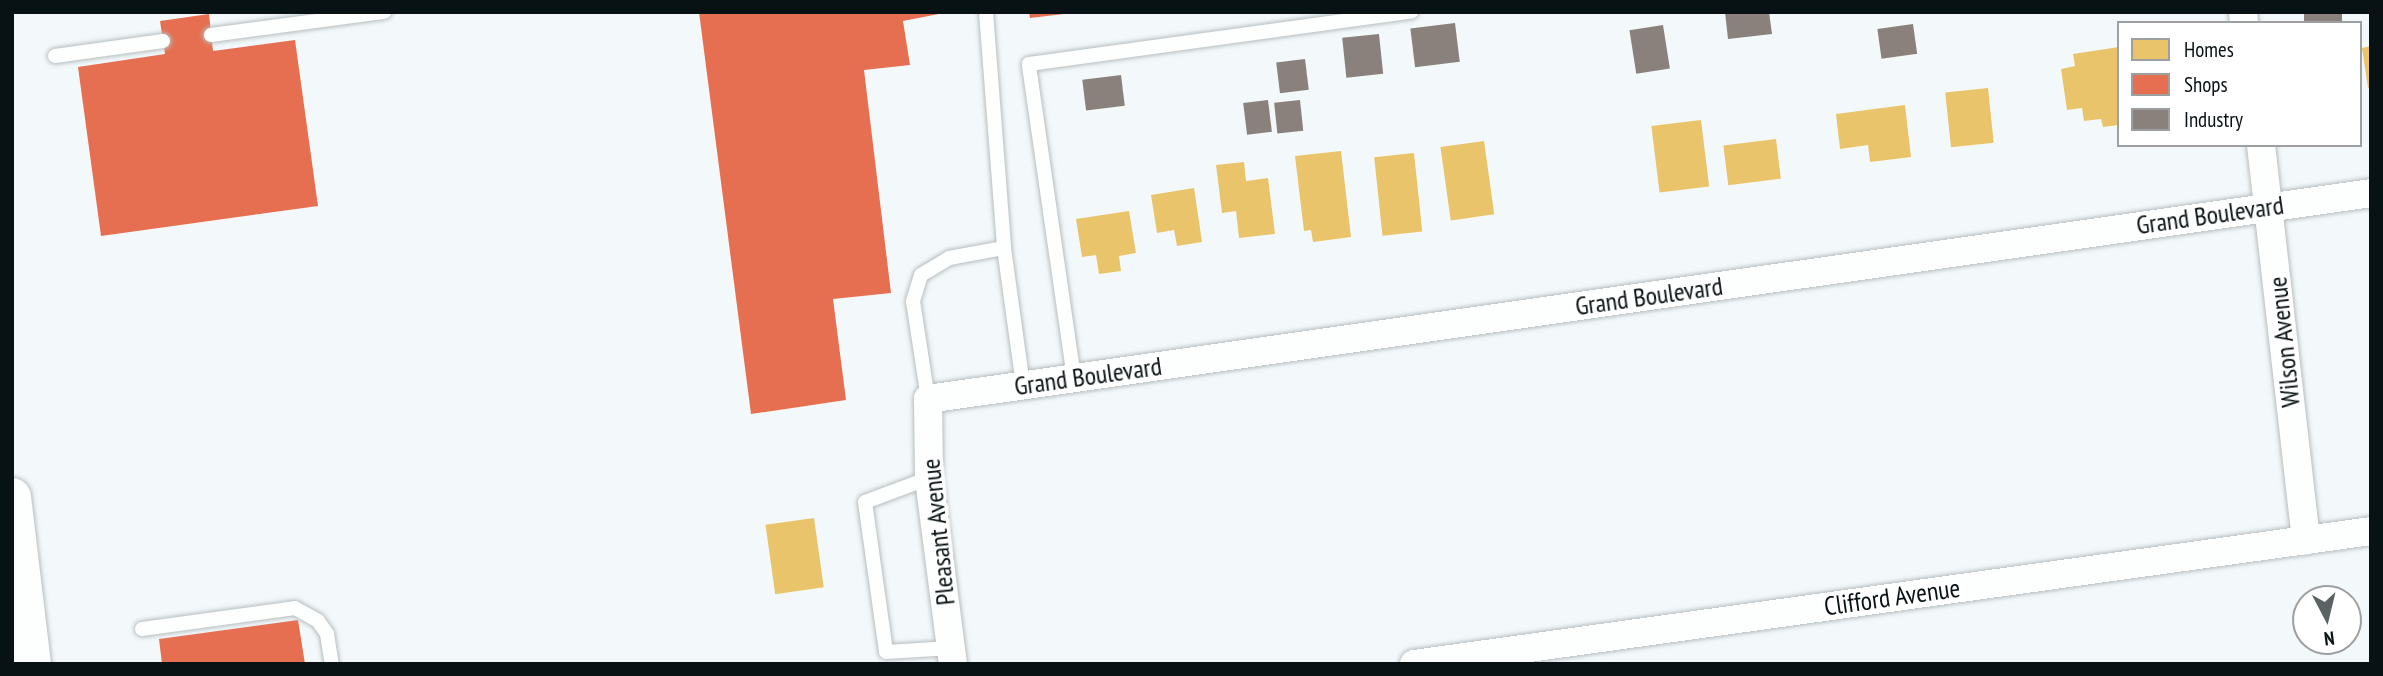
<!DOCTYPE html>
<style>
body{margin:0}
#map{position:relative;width:2383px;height:676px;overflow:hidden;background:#f3f9fa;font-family:"PT Sans Narrow",sans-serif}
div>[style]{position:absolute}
.homes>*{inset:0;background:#e9c46a;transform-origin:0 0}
.shops>*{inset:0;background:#e76f51}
.industry>*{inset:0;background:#8a817c;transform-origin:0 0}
.roads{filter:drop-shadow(0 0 2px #b7bec0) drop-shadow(0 0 2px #b7bec0)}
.lane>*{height:14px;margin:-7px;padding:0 7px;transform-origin:7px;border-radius:7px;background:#fdfefe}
.street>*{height:28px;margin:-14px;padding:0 14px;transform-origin:14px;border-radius:14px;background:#fdfefe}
.primary>*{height:38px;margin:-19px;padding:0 19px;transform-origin:19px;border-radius:19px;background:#fdfefe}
span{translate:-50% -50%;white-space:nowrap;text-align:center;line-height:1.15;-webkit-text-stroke:7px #fff;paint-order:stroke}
.street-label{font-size:26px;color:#081113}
.frame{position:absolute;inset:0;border:14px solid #081113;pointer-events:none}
.legend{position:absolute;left:2117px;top:21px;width:245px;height:126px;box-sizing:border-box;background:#fff;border:2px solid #9ca0a1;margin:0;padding:9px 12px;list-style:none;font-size:21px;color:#081113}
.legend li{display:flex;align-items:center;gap:14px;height:35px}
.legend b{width:35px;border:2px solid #9ca0a1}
.north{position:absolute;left:2292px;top:585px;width:70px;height:70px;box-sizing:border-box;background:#fff;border:2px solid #9ca0a1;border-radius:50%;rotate:173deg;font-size:19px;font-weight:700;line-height:28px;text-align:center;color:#081113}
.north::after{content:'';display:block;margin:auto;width:24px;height:32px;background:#5a6264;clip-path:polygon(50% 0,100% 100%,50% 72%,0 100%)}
</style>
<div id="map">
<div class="homes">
<div style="clip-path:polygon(2371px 46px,2371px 88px,2368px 88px,2362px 48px)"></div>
<div style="clip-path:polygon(2119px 47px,2119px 125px,2103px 127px,2101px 119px,2084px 121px,2082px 108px,2067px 110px,2061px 69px,2075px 66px,2073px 54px)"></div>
<div style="left:1988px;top:88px;width:55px;height:43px;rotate:84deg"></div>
<div style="clip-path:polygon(1905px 105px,1911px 157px,1870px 162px,1868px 145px,1840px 149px,1836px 114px)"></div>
<div style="left:1701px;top:120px;width:67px;height:50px;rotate:83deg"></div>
<div style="left:1776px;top:139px;width:40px;height:53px;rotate:83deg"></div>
<div style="left:1484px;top:141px;width:74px;height:44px;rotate:82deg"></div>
<div style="clip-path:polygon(1341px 151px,1351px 237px,1313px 242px,1311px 230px,1304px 231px,1295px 156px)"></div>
<div style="left:1414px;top:153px;width:79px;height:40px;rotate:84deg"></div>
<div style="clip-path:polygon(1244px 162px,1246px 181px,1268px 178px,1275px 234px,1239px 238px,1236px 211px,1222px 213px,1216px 165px)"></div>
<div style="clip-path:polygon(1194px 188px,1202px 242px,1177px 246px,1174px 230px,1157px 233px,1151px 195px)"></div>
<div style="clip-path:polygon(1129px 211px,1136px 253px,1119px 256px,1121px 271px,1099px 274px,1096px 255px,1082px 257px,1076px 219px)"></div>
<div style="left:814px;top:518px;width:70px;height:49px;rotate:82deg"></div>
</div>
<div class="shops">
<div style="clip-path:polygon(699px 12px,949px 12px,903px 21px,910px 65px,864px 70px,891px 293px,833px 299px,846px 400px,751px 414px)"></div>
<div style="clip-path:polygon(1029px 12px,1064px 12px,1064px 14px,1030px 18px)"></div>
<div style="clip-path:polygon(209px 14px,213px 51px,295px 40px,318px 206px,101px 236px,78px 67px,165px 54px,160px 21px)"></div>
<div style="clip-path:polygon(298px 620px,305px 664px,162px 664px,159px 639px)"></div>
</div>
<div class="industry">
<div style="clip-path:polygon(1725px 12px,1769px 12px,1772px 34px,1728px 39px)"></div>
<div style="left:2304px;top:12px;width:38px;height:11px"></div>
<div style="left:1455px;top:23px;width:39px;height:45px;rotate:83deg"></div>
<div style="left:1913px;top:24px;width:30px;height:36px;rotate:82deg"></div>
<div style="left:1663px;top:25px;width:44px;height:34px;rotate:81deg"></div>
<div style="left:1379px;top:34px;width:40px;height:37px;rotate:84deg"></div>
<div style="left:1305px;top:59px;width:31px;height:29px;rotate:83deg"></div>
<div style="left:1121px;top:75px;width:31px;height:39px;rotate:83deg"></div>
<div style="left:1268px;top:100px;width:32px;height:25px;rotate:83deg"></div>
<div style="left:1300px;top:100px;width:31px;height:26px;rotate:84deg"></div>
</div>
<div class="roads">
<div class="lane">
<div style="left:986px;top:12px;width:237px;rotate:85.6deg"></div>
<div style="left:1004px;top:248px;width:138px;rotate:82.1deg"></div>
<div style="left:211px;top:35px;width:175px;rotate:-7.6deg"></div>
<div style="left:55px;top:56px;width:109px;rotate:-7.9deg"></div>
<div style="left:1074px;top:378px;width:317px;rotate:-98.2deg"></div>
<div style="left:1029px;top:64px;width:386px;rotate:-7.8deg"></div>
<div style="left:928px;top:399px;width:99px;rotate:-98.7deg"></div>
<div style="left:913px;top:301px;width:27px;rotate:-73deg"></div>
<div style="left:921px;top:275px;width:33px;rotate:-31deg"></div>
<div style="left:949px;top:258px;width:56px;rotate:-10.3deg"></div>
<div style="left:929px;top:478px;width:68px;rotate:159.4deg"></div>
<div style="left:865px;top:502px;width:151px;rotate:82deg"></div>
<div style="left:886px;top:652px;width:65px;rotate:-3.5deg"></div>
<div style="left:142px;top:629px;width:154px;rotate:-7.8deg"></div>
<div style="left:295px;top:608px;width:26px;rotate:29deg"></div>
<div style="left:318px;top:621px;width:16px;rotate:55deg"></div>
<div style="left:327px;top:634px;width:30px;rotate:81deg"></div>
</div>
<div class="street">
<div style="left:2243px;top:12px;width:11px;rotate:85deg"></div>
<div style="left:2261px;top:145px;width:398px;rotate:83.5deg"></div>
<div style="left:953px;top:664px;width:188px;rotate:-97.4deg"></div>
<div style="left:929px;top:478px;width:79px;rotate:-90.7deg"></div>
<div style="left:928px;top:399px;width:1458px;rotate:-8.12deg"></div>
<div style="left:1414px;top:664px;width:966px;rotate:-7.91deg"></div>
</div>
<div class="primary">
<div style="left:12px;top:497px;width:168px;rotate:83.2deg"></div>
</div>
</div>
<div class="street-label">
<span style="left:2210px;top:215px;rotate:-8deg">Grand Boulevard</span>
<span style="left:1649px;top:296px;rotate:-8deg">Grand Boulevard</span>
<span style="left:2284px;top:342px;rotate:-96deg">Wilson Avenue</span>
<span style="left:1088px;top:376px;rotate:-8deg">Grand Boulevard</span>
<span style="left:938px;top:532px;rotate:-96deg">Pleasant Avenue</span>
<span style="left:1892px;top:597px;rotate:-8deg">Clifford Avenue</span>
</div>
<div class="frame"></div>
<ul class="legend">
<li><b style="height:19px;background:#e9c46a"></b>Homes</li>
<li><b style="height:19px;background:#e76f51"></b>Shops</li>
<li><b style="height:19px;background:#8a817c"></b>Industry</li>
</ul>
<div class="north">N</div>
</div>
